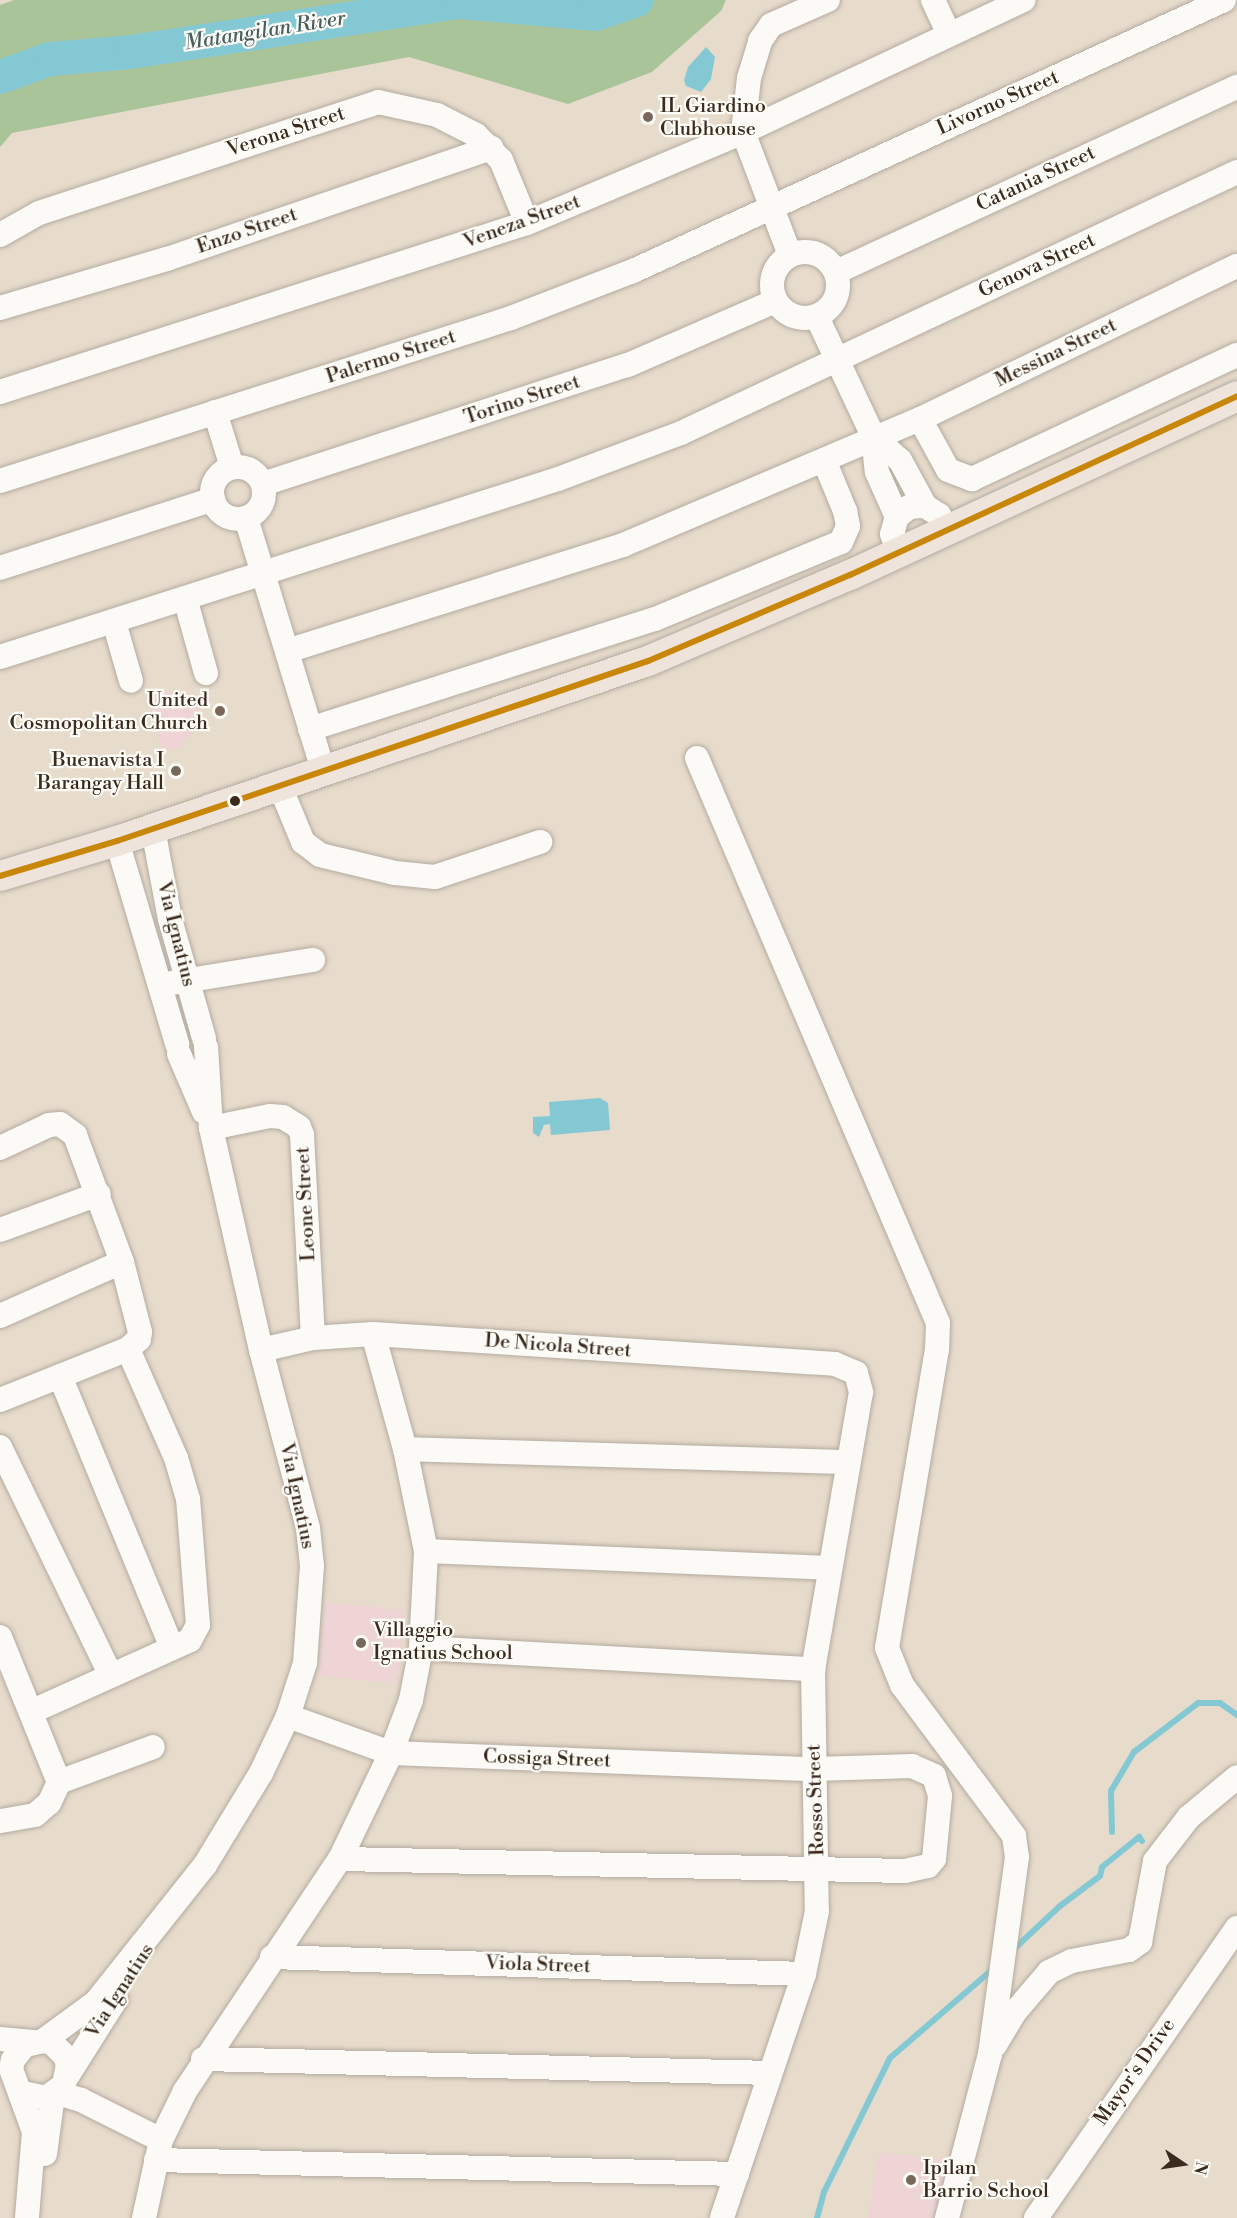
<!DOCTYPE html>
<style>
body{margin:0}
#map{position:relative;width:1237px;height:2218px;overflow:hidden;background:#e7dbcb;font-family:"Libre Bodoni",serif}
div>[style]{position:absolute}
.built>*{inset:0;background:#eed4d5;transform-origin:0 0}
.forest>*{inset:0;background:#aac49a}
.water>*{inset:0;background:#84c8d4}
.stream>*{height:6px;margin:-3px;padding:0 3px;transform-origin:3px;border-radius:3px;background:#84c8d4}
.river>*{height:34px;margin:-17px;padding:0 17px;transform-origin:17px;border-radius:17px;background:#84c8d4}
.roads{filter:drop-shadow(0 0 2px #b3aba0) drop-shadow(0 0 2px #b3aba0)}
.minor>*{height:24px;margin:-12px;padding:0 12px;transform-origin:12px;border-radius:12px;background:#fbfaf7}
.minor>.ring{margin:-12px;padding:0;box-sizing:content-box;background:none;border:24px solid #fbfaf7;border-radius:50%}
.major>*{height:30px;margin:-15px;padding:0 15px;transform-origin:15px;border-radius:15px;background:#eee4dc}
.bus-1>*{height:6px;margin:-3px;padding:0 3px;transform-origin:3px;border-radius:3px;background:#c88708}
.dots>*{width:16px;height:16px;translate:-50% -50%;box-sizing:border-box;border:3px solid #fdfcf7;border-radius:50%}
span{translate:-50% -50%;white-space:nowrap;text-align:center;line-height:1.15;-webkit-text-stroke:4.5px #fdfcf7;paint-order:stroke}
.street-label{font-size:20px;color:#3b2a1e}
.poi-label{font-size:20px;color:#3b2a1e}
.left{translate:0 -50%;text-align:left}
.right{translate:-100% -50%;text-align:right}
.water-label{font-size:21px;color:#465e5f;font-style:italic}
.north{position:absolute;left:1153px;top:2134px;width:60px;height:60px;-webkit-text-stroke:4px #fdfcf7;paint-order:stroke;rotate:103deg;font-size:16px;font-weight:700;line-height:24px;text-align:center;color:#3b2a1e}
.north::after{content:'';display:block;margin:auto;width:21px;height:27px;background:#3b2a1e;clip-path:polygon(50% 0,100% 100%,50% 72%,0 100%)}
</style>
<div id="map">
<div class="built">
<div style="clip-path:polygon(147px 690px,197px 695px,201px 722px,179px 747px,162px 752px)"></div>
<div style="left:326px;top:1602px;width:79px;height:74px;rotate:6deg"></div>
<div style="clip-path:polygon(879px 2152px,952px 2160px,941px 2218px,868px 2218px)"></div>
</div>
<div class="forest">
<div style="clip-path:polygon(14px 0,726px 0,721px 11px,652px 72px,568px 104px,409px 57px,12px 133px,0 147px,0 5px)"></div>
</div>
<div class="water">
<div style="clip-path:polygon(706px 47px,715px 57px,711px 79px,701px 92px,686px 86px,684px 80px,688px 67px)"></div>
<div style="clip-path:polygon(600px 1098px,608px 1103px,610px 1130px,551px 1135px,550px 1124px,544px 1125px,539px 1137px,533px 1133px,533px 1117px,550px 1116px,549px 1102px)"></div>
</div>
<div class="stream">
<div style="left:1112px;top:1832px;width:41px;rotate:-91.4deg"></div>
<div style="left:1111px;top:1791px;width:45px;rotate:-59.5deg"></div>
<div style="left:1134px;top:1752px;width:81px;rotate:-37.4deg"></div>
<div style="left:1198px;top:1703px;width:22px"></div>
<div style="left:1220px;top:1703px;width:21px;rotate:35deg"></div>
<div style="left:1013px;top:1950px;width:64px;rotate:-43.1deg"></div>
<div style="left:1060px;top:1906px;width:50px;rotate:-36.9deg"></div>
<div style="left:1100px;top:1876px;width:9px;rotate:-77deg"></div>
<div style="left:1102px;top:1867px;width:48px;rotate:-39deg"></div>
<div style="left:1139px;top:1837px;width:5px;rotate:53deg"></div>
<div style="left:817px;top:2218px;width:27px;rotate:-75deg"></div>
<div style="left:824px;top:2192px;width:149px;rotate:-63.8deg"></div>
<div style="left:890px;top:2058px;width:138px;rotate:-40.9deg"></div>
</div>
<div class="river">
<div style="left:0;top:77px;width:53px;rotate:-19.8deg"></div>
<div style="left:50px;top:59px;width:81px;rotate:-4.9deg"></div>
<div style="left:131px;top:52px;width:332px;rotate:-8.7deg"></div>
<div style="left:459px;top:2px;width:137px;rotate:5deg"></div>
<div style="left:595px;top:14px;width:44px;rotate:-18.4deg"></div>
</div>
<div class="roads">
<div class="minor">
<div style="left:933px;top:0;width:38px;rotate:65deg"></div>
<div style="left:0;top:235px;width:45px;rotate:-29.4deg"></div>
<div style="left:39px;top:213px;width:357px;rotate:-18.1deg"></div>
<div style="left:378px;top:102px;width:60px;rotate:12.4deg"></div>
<div style="left:437px;top:115px;width:44px;rotate:27.1deg"></div>
<div style="left:476px;top:135px;width:35px;rotate:45deg"></div>
<div style="left:501px;top:160px;width:68px;rotate:67.6deg"></div>
<div class="ring" style="left:772px;top:252px;width:42px;height:42px"></div>
<div style="left:790px;top:255px;width:132px;rotate:-110.9deg"></div>
<div style="left:743px;top:132px;width:54px;rotate:-83.7deg"></div>
<div style="left:749px;top:78px;width:39px;rotate:-73deg"></div>
<div style="left:760px;top:41px;width:19px;rotate:-55deg"></div>
<div style="left:771px;top:25px;width:62px;rotate:-23.7deg"></div>
<div style="left:836px;top:272px;width:442px;rotate:-24.8deg"></div>
<div style="left:0;top:308px;width:174px;rotate:-16.4deg"></div>
<div style="left:167px;top:259px;width:343px;rotate:-18.9deg"></div>
<div style="left:817px;top:317px;width:132px;rotate:64.8deg"></div>
<div style="left:873px;top:436px;width:36px;rotate:84deg"></div>
<div style="left:877px;top:472px;width:49px;rotate:66deg"></div>
<div style="left:0;top:392px;width:553px;rotate:-17.78deg"></div>
<div style="left:527px;top:223px;width:234px;rotate:-22.8deg"></div>
<div style="left:743px;top:132px;width:310px;rotate:-25.2deg"></div>
<div style="left:215px;top:412px;width:58px;rotate:72.8deg"></div>
<div style="left:920px;top:419px;width:58px;rotate:61.2deg"></div>
<div style="left:948px;top:470px;width:26px;rotate:21deg"></div>
<div style="left:972px;top:479px;width:293px;rotate:-25.1deg"></div>
<div style="left:873px;top:436px;width:36px;rotate:42deg"></div>
<div style="left:900px;top:460px;width:52px;rotate:61.5deg"></div>
<div class="ring" style="left:212px;top:467px;width:28px;height:28px"></div>
<div style="left:0;top:481px;width:536px;rotate:-17.69deg"></div>
<div style="left:511px;top:318px;width:131px;rotate:-21.1deg"></div>
<div style="left:633px;top:271px;width:650px;rotate:-24.63deg"></div>
<div style="left:263px;top:484px;width:384px;rotate:-18.1deg"></div>
<div style="left:628px;top:365px;width:160px;rotate:-23.5deg"></div>
<div style="left:246px;top:518px;width:264px;rotate:73deg"></div>
<div style="left:898px;top:551px;width:18px;rotate:-109deg"></div>
<div style="left:892px;top:534px;width:18px;rotate:-74deg"></div>
<div style="left:897px;top:517px;width:16px;rotate:-40deg"></div>
<div style="left:909px;top:507px;width:16px;rotate:-4deg"></div>
<div style="left:925px;top:506px;width:17px;rotate:33deg"></div>
<div style="left:939px;top:515px;width:16px;rotate:63deg"></div>
<div style="left:0;top:568px;width:224px;rotate:-17.9deg"></div>
<div style="left:185px;top:598px;width:78px;rotate:74.4deg"></div>
<div style="left:114px;top:622px;width:61px;rotate:73.9deg"></div>
<div style="left:287px;top:651px;width:352px;rotate:-17.5deg"></div>
<div style="left:623px;top:545px;width:323px;rotate:-23deg"></div>
<div style="left:920px;top:419px;width:352px;rotate:-25.8deg"></div>
<div style="left:0;top:657px;width:586px;rotate:-17.69deg"></div>
<div style="left:558px;top:479px;width:131px;rotate:-20.5deg"></div>
<div style="left:681px;top:433px;width:614px;rotate:-25.15deg"></div>
<div style="left:310px;top:729px;width:362px;rotate:-17.7deg"></div>
<div style="left:655px;top:619px;width:201px;rotate:-22.5deg"></div>
<div style="left:841px;top:542px;width:17px;rotate:-66deg"></div>
<div style="left:848px;top:526px;width:15px;rotate:-101deg"></div>
<div style="left:845px;top:511px;width:55px;rotate:-112.4deg"></div>
<div style="left:697px;top:758px;width:614px;rotate:66.9deg"></div>
<div style="left:938px;top:1323px;width:26px;rotate:92deg"></div>
<div style="left:937px;top:1349px;width:303px;rotate:99.5deg"></div>
<div style="left:887px;top:1648px;width:40px;rotate:68deg"></div>
<div style="left:902px;top:1685px;width:188px;rotate:53.4deg"></div>
<div style="left:1014px;top:1836px;width:21px;rotate:82deg"></div>
<div style="left:1017px;top:1857px;width:199px;rotate:97.8deg"></div>
<div style="left:990px;top:2054px;width:170px;rotate:104.7deg"></div>
<div style="left:279px;top:784px;width:63px;rotate:67.5deg"></div>
<div style="left:303px;top:842px;width:21px;rotate:37deg"></div>
<div style="left:320px;top:855px;width:77px;rotate:13.5deg"></div>
<div style="left:395px;top:873px;width:40px;rotate:5.7deg"></div>
<div style="left:435px;top:877px;width:111px;rotate:-18.4deg"></div>
<div style="left:153px;top:829px;width:92px;rotate:79.3deg"></div>
<div style="left:170px;top:919px;width:124px;rotate:74.1deg"></div>
<div style="left:117px;top:841px;width:212px;rotate:73.5deg"></div>
<div style="left:172px;top:983px;width:143px;rotate:-9.3deg"></div>
<div style="left:179px;top:1054px;width:63px;rotate:66.7deg"></div>
<div style="left:211px;top:1128px;width:60px;rotate:-11.5deg"></div>
<div style="left:270px;top:1116px;width:13px;rotate:4deg"></div>
<div style="left:283px;top:1117px;width:19px;rotate:32deg"></div>
<div style="left:299px;top:1127px;width:9px;rotate:69deg"></div>
<div style="left:302px;top:1135px;width:203px;rotate:86.9deg"></div>
<div style="left:0;top:1148px;width:54px;rotate:-25.1deg"></div>
<div style="left:49px;top:1125px;width:11px;rotate:-5deg"></div>
<div style="left:60px;top:1124px;width:19px;rotate:36deg"></div>
<div style="left:75px;top:1135px;width:135px;rotate:69.7deg"></div>
<div style="left:122px;top:1262px;width:72px;rotate:75.6deg"></div>
<div style="left:140px;top:1332px;width:7px;rotate:98deg"></div>
<div style="left:139px;top:1339px;width:15px;rotate:138deg"></div>
<div style="left:128px;top:1349px;width:138px;rotate:158.3deg"></div>
<div style="left:0;top:1230px;width:105px;rotate:-20deg"></div>
<div style="left:0;top:1316px;width:133px;rotate:-23.9deg"></div>
<div style="left:261px;top:1350px;width:53px;rotate:-13deg"></div>
<div style="left:313px;top:1338px;width:60px;rotate:-3.8deg"></div>
<div style="left:373px;top:1334px;width:463px;rotate:3.7deg"></div>
<div style="left:835px;top:1364px;width:23px;rotate:23deg"></div>
<div style="left:856px;top:1373px;width:20px;rotate:75deg"></div>
<div style="left:861px;top:1392px;width:281px;rotate:99.8deg"></div>
<div style="left:813px;top:1669px;width:242px;rotate:89.1deg"></div>
<div style="left:817px;top:1911px;width:64px;rotate:101.7deg"></div>
<div style="left:804px;top:1974px;width:257px;rotate:108.6deg"></div>
<div style="left:60px;top:1376px;width:294px;rotate:67.6deg"></div>
<div style="left:0;top:1447px;width:254px;rotate:64.1deg"></div>
<div style="left:405px;top:1449px;width:443px;rotate:1.7deg"></div>
<div style="left:426px;top:1551px;width:403px;rotate:2.4deg"></div>
<div style="left:0;top:1637px;width:157px;rotate:67.9deg"></div>
<div style="left:59px;top:1782px;width:23px;rotate:115deg"></div>
<div style="left:49px;top:1803px;width:18px;rotate:139deg"></div>
<div style="left:35px;top:1815px;width:36px;rotate:170deg"></div>
<div style="left:421px;top:1648px;width:393px;rotate:3.1deg"></div>
<div style="left:33px;top:1711px;width:172px;rotate:-24.3deg"></div>
<div style="left:190px;top:1640px;width:17px;rotate:-62deg"></div>
<div style="left:198px;top:1625px;width:126px;rotate:-94.5deg"></div>
<div style="left:188px;top:1499px;width:43px;rotate:-106.3deg"></div>
<div style="left:176px;top:1458px;width:119px;rotate:-113.8deg"></div>
<div style="left:288px;top:1716px;width:109px;rotate:19.8deg"></div>
<div style="left:391px;top:1753px;width:422px;rotate:2.2deg"></div>
<div style="left:813px;top:1769px;width:99px;rotate:-1.7deg"></div>
<div style="left:912px;top:1766px;width:24px;rotate:24deg"></div>
<div style="left:934px;top:1776px;width:21px;rotate:73deg"></div>
<div style="left:940px;top:1796px;width:63px;rotate:95.4deg"></div>
<div style="left:934px;top:1859px;width:9px;rotate:131deg"></div>
<div style="left:928px;top:1866px;width:24px;rotate:168deg"></div>
<div style="left:905px;top:1871px;width:565px;rotate:-178.78deg"></div>
<div style="left:59px;top:1782px;width:100px;rotate:-20.4deg"></div>
<div style="left:272px;top:1957px;width:532px;rotate:1.83deg"></div>
<div style="left:0;top:2039px;width:33px;rotate:5deg"></div>
<div style="left:43px;top:2041px;width:66px;rotate:-36.3deg"></div>
<div style="left:96px;top:2002px;width:175px;rotate:-51.5deg"></div>
<div style="left:205px;top:1865px;width:108px;rotate:-58.7deg"></div>
<div style="left:261px;top:1773px;width:63px;rotate:-64.7deg"></div>
<div style="left:288px;top:1716px;width:56px;rotate:-72.2deg"></div>
<div style="left:305px;top:1663px;width:97px;rotate:-85.9deg"></div>
<div style="left:312px;top:1566px;width:38px;rotate:-96deg"></div>
<div style="left:308px;top:1528px;width:184px;rotate:-104.8deg"></div>
<div style="left:261px;top:1350px;width:228px;rotate:-102.7deg"></div>
<div style="left:211px;top:1128px;width:81px;rotate:-93.5deg"></div>
<div style="left:995px;top:2045px;width:37px;rotate:-59deg"></div>
<div style="left:1014px;top:2013px;width:54px;rotate:-49.5deg"></div>
<div style="left:1049px;top:1972px;width:25px;rotate:-26deg"></div>
<div style="left:1072px;top:1961px;width:58px;rotate:-10.9deg"></div>
<div style="left:1129px;top:1950px;width:14px;rotate:-36deg"></div>
<div style="left:1140px;top:1942px;width:82px;rotate:-79.5deg"></div>
<div style="left:1155px;top:1861px;width:56px;rotate:-52.3deg"></div>
<div style="left:1189px;top:1817px;width:62px;rotate:-39.8deg"></div>
<div style="left:203px;top:2059px;width:567px;rotate:1.41deg"></div>
<div style="left:68px;top:2075px;width:90px;rotate:-57.7deg"></div>
<div style="left:23px;top:2093px;width:24px;rotate:12deg"></div>
<div style="left:46px;top:2098px;width:22px;rotate:-36deg"></div>
<div style="left:64px;top:2085px;width:20px;rotate:-79deg"></div>
<div style="left:68px;top:2065px;width:9px;rotate:-108deg"></div>
<div style="left:65px;top:2056px;width:18px;rotate:-135deg"></div>
<div style="left:52px;top:2043px;width:9px;rotate:-167deg"></div>
<div style="left:43px;top:2041px;width:18px;rotate:167deg"></div>
<div style="left:25px;top:2045px;width:19px;rotate:129deg"></div>
<div style="left:13px;top:2060px;width:9px;rotate:103deg"></div>
<div style="left:11px;top:2069px;width:67px;rotate:69.9deg"></div>
<div style="left:34px;top:2132px;width:86px;rotate:94.7deg"></div>
<div style="left:57px;top:2093px;width:25px;rotate:16deg"></div>
<div style="left:81px;top:2100px;width:89px;rotate:26.6deg"></div>
<div style="left:45px;top:2154px;width:60px;rotate:-82.3deg"></div>
<div style="left:156px;top:2160px;width:581px;rotate:1.38deg"></div>
<div style="left:144px;top:2218px;width:80px;rotate:-77.7deg"></div>
<div style="left:161px;top:2140px;width:55px;rotate:-63.9deg"></div>
<div style="left:185px;top:2091px;width:279px;rotate:-56.3deg"></div>
<div style="left:340px;top:1859px;width:118px;rotate:-64.3deg"></div>
<div style="left:391px;top:1753px;width:57px;rotate:-69.3deg"></div>
<div style="left:411px;top:1700px;width:53px;rotate:-79.1deg"></div>
<div style="left:421px;top:1648px;width:97px;rotate:-87deg"></div>
<div style="left:426px;top:1551px;width:104px;rotate:-101.6deg"></div>
<div style="left:405px;top:1449px;width:119px;rotate:-105.5deg"></div>
<div style="left:1036px;top:2218px;width:353px;rotate:-55.3deg"></div>
</div>
<div class="major">
<div style="left:0;top:876px;width:122px;rotate:-16.7deg"></div>
<div style="left:117px;top:841px;width:561px;rotate:-18.73deg"></div>
<div style="left:648px;top:661px;width:220px;rotate:-23.1deg"></div>
<div style="left:850px;top:575px;width:426px;rotate:-24.8deg"></div>
</div>
</div>
<div class="bus-1">
<div style="left:0;top:876px;width:122px;rotate:-16.7deg"></div>
<div style="left:117px;top:841px;width:561px;rotate:-18.73deg"></div>
<div style="left:648px;top:661px;width:220px;rotate:-23.1deg"></div>
<div style="left:850px;top:575px;width:426px;rotate:-24.8deg"></div>
</div>
<div class="dots">
<div style="left:648px;top:117px;background:#77685b"></div>
<div style="left:220px;top:711px;background:#77685b"></div>
<div style="left:176px;top:771px;background:#77685b"></div>
<div style="left:235px;top:801px;background:#3b2a1e"></div>
<div style="left:361px;top:1643px;background:#77685b"></div>
<div style="left:911px;top:2180px;background:#77685b"></div>
</div>
<div class="street-label">
<span style="left:998px;top:103px;rotate:-24deg">Livorno Street</span>
<span style="left:286px;top:132px;rotate:-18deg">Verona Street</span>
<span style="left:1036px;top:179px;rotate:-25deg">Catania Street</span>
<span style="left:522px;top:222px;rotate:-20deg">Veneza Street</span>
<span style="left:247px;top:231px;rotate:-19deg">Enzo Street</span>
<span style="left:1037px;top:266px;rotate:-25deg">Genova Street</span>
<span style="left:1056px;top:353px;rotate:-26deg">Messina Street</span>
<span style="left:391px;top:357px;rotate:-18deg">Palermo Street</span>
<span style="left:522px;top:400px;rotate:-18deg">Torino Street</span>
<span style="left:176px;top:934px;rotate:76deg">Via Ignatius</span>
<span style="left:306px;top:1204px;rotate:-93deg">Leone Street</span>
<span style="left:558px;top:1346px;rotate:4deg">De Nicola Street</span>
<span style="left:297px;top:1496px;rotate:78deg">Via Ignatius</span>
<span style="left:547px;top:1759px;rotate:2deg">Cossiga Street</span>
<span style="left:816px;top:1800px;rotate:-92deg">Rosso Street</span>
<span style="left:538px;top:1965px;rotate:2deg">Viola Street</span>
<span style="left:120px;top:1991px;rotate:-57deg">Via Ignatius</span>
<span style="left:1135px;top:2072px;rotate:-55deg">Mayor's Drive</span>
</div>
<div class="poi-label">
<span class="left" style="left:660px;top:118px">IL Giardino<br>Clubhouse</span>
<span class="right" style="left:208px;top:712px">United<br>Cosmopolitan Church</span>
<span class="right" style="left:164px;top:772px">Buenavista I<br>Barangay Hall</span>
<span class="left" style="left:373px;top:1642px">Villaggio<br>Ignatius School</span>
<span class="left" style="left:923px;top:2180px">Ipilan<br>Barrio School</span>
</div>
<div class="water-label">
<span style="left:265px;top:31px;rotate:-9deg">Matangilan River</span>
</div>
<div class="north">N</div>
</div>
